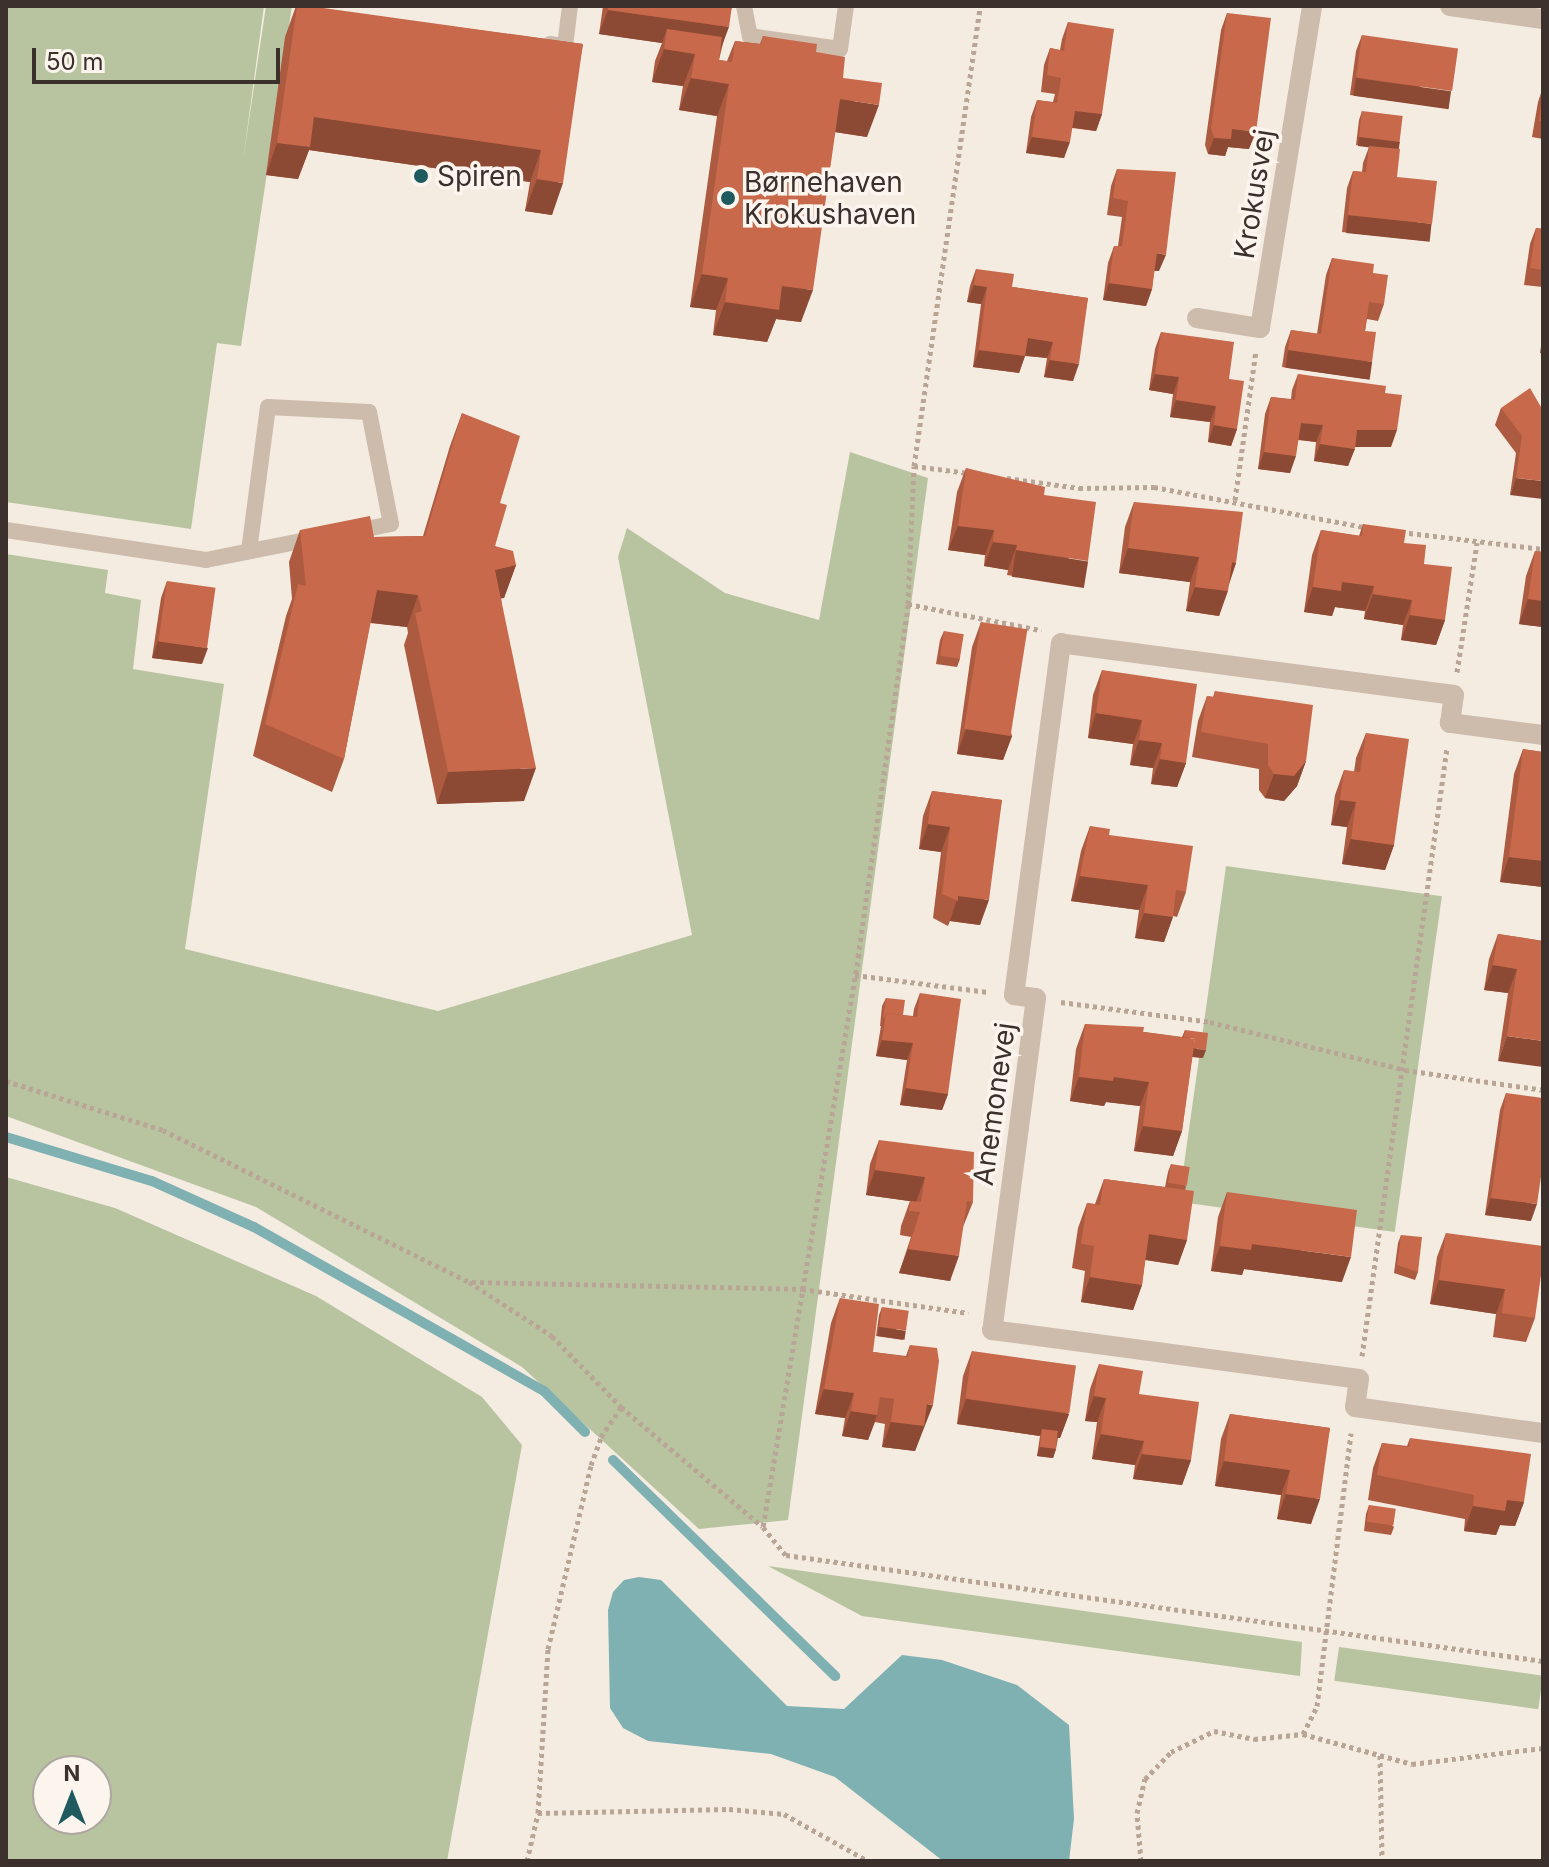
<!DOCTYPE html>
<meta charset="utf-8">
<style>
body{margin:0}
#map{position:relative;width:1549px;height:1867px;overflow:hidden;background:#f4ebe1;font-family:Inter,sans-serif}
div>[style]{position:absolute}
.green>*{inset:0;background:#b8c4a0;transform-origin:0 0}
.water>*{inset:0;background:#7fb0b2}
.stream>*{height:10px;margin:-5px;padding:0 5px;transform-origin:5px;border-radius:5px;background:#7fb0b2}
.path>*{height:5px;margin-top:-2.5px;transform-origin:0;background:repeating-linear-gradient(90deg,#b9a596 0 4px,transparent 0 8px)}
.lane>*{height:16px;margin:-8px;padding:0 8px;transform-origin:8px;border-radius:8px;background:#cdbbac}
.street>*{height:20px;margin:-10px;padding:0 10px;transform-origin:10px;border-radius:10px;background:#cdbbac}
.wall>*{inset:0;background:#ac5a40}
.shaded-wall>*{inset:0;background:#8c4a34;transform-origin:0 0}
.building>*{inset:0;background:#c8694b;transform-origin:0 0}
.dots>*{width:22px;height:22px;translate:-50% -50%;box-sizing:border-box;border:4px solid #fbf5ee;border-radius:50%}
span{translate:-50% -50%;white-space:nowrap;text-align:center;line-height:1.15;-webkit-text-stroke:7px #fbf5ee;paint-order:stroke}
.poi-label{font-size:28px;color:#3b302b}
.left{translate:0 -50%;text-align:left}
.street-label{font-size:28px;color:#3b302b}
.frame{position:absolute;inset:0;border:8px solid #3b302b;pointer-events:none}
.north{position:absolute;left:32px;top:1755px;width:80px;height:80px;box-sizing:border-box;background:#fbf5ee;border:2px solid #aea6a0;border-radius:50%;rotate:0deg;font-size:22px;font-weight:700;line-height:32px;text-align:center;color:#3b302b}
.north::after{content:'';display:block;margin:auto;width:28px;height:36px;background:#1f5a5e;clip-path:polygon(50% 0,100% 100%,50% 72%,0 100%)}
.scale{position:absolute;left:32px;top:48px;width:248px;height:36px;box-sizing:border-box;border:4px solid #3b302b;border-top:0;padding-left:10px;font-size:24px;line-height:28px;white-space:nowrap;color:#3b302b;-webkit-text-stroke:6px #fbf5ee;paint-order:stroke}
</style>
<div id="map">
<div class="green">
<div style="clip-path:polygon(6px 6px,264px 6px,243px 160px,266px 6px,292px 6px,241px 346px,217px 343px,191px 529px,6px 502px)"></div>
<div style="clip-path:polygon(850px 452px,928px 478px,788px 1520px,699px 1529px,522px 1367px,256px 1207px,6px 1116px,6px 554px,108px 570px,105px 593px,141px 600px,133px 669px,224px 684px,185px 949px,438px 1011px,692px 935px,618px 557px,627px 528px,725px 593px,819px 620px)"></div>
<div style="left:1226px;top:866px;width:218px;height:339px;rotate:8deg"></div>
<div style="clip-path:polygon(evenodd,6px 1177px,115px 1208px,316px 1296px,482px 1397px,522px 1445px,447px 1861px,6px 1861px,6px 1177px,96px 1771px,96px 1819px,48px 1819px,48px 1771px,96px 1771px)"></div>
<div style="clip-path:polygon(768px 1566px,1302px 1642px,1300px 1676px,862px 1616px)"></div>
<div style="left:1339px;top:1647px;width:206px;height:34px;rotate:8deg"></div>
</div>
<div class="water">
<div style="clip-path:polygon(639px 1577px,661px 1580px,787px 1706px,844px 1709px,902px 1655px,942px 1660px,1017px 1685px,1069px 1725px,1074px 1819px,1069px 1861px,943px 1861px,835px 1777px,771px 1754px,648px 1741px,623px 1728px,610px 1708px,608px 1610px,613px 1592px,624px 1580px)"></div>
</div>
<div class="stream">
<div style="left:6px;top:1137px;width:152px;rotate:16.8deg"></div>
<div style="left:152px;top:1181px;width:112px;rotate:24.3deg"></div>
<div style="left:254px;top:1227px;width:333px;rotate:29.5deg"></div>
<div style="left:544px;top:1391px;width:58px;rotate:45deg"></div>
<div style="left:613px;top:1460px;width:310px;rotate:44.2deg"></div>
</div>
<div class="path">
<div style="left:914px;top:466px;width:55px;rotate:7.3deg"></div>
<div style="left:1007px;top:478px;width:73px;rotate:7.9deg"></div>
<div style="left:1079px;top:488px;width:75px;rotate:-0.8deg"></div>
<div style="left:1154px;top:487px;width:218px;rotate:10.8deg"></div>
<div style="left:1235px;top:500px;width:150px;rotate:-82deg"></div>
<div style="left:1401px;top:532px;width:143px;rotate:6.8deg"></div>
<div style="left:908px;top:604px;width:136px;rotate:11.1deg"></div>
<div style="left:1457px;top:672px;width:131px;rotate:-81.2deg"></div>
<div style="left:859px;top:954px;width:581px;rotate:99.51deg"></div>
<div style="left:763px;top:1527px;width:36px;rotate:51deg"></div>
<div style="left:786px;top:1555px;width:764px;rotate:7.97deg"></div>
<div style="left:858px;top:957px;width:357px;rotate:-81.9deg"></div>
<div style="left:908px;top:604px;width:138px;rotate:-87.5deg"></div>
<div style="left:914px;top:466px;width:465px;rotate:-81.8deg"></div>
<div style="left:855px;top:975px;width:134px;rotate:7.3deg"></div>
<div style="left:1061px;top:1002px;width:150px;rotate:7.6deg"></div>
<div style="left:1210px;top:1022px;width:201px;rotate:13.8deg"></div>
<div style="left:1405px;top:1070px;width:139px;rotate:8.2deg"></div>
<div style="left:6px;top:1081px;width:164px;rotate:17.3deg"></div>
<div style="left:163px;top:1130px;width:342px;rotate:26.4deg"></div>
<div style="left:469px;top:1282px;width:99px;rotate:33deg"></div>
<div style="left:552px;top:1336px;width:99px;rotate:45.8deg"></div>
<div style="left:621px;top:1407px;width:185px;rotate:40.2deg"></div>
<div style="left:472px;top:1282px;width:330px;rotate:1.2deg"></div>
<div style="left:802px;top:1289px;width:168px;rotate:8.2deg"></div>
<div style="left:1362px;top:1356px;width:614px;rotate:-82.04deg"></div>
<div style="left:1303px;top:1734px;width:31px;rotate:-63deg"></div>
<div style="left:1317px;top:1706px;width:275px;rotate:-82.9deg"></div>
<div style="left:1380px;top:1755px;width:106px;rotate:88.9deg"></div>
<div style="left:538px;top:1813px;width:191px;rotate:-1.2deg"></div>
<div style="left:729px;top:1809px;width:55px;rotate:5.2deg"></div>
<div style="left:784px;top:1814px;width:96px;rotate:29.2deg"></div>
<div style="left:527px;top:1861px;width:49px;rotate:-77.1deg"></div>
<div style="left:538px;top:1813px;width:164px;rotate:-86.5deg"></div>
<div style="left:548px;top:1649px;width:189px;rotate:-76.8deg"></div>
<div style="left:591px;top:1465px;width:30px;rotate:-70deg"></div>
<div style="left:601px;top:1437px;width:36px;rotate:-56deg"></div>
<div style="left:1141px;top:1861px;width:48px;rotate:-94.8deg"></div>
<div style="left:1137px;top:1813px;width:35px;rotate:-77deg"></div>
<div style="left:1145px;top:1779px;width:37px;rotate:-46deg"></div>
<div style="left:1171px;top:1752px;width:48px;rotate:-26deg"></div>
<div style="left:1214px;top:1731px;width:41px;rotate:11.3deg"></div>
<div style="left:1254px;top:1739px;width:49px;rotate:-5.8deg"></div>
<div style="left:1303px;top:1734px;width:113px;rotate:15.4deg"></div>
<div style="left:1412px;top:1764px;width:132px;rotate:-7deg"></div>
</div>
<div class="lane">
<div style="left:744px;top:6px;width:31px;rotate:79deg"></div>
<div style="left:750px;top:36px;width:91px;rotate:8.2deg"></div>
<div style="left:840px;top:49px;width:43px;rotate:-82.1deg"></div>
<div style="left:550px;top:44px;width:15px;rotate:8deg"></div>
<div style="left:565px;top:46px;width:40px;rotate:-82.9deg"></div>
<div style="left:6px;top:530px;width:202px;rotate:8.5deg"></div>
<div style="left:206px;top:560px;width:112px;rotate:-11.3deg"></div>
<div style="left:249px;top:551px;width:145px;rotate:-82.5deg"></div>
<div style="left:268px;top:407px;width:101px;rotate:2.8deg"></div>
<div style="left:369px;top:412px;width:114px;rotate:78.9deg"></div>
<div style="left:391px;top:524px;width:41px;rotate:168.7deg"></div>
</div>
<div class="street">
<div style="left:1450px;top:6px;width:94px;rotate:8deg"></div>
<div style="left:1197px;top:318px;width:64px;rotate:9deg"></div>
<div style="left:1260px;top:328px;width:326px;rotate:-80.8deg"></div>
<div style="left:1543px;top:735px;width:94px;rotate:-172.6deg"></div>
<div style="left:1450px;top:723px;width:28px;rotate:-82deg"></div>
<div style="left:1454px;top:695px;width:396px;rotate:-172.5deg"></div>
<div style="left:1061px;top:643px;width:355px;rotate:97.6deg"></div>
<div style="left:1014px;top:995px;width:22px;rotate:8deg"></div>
<div style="left:1036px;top:998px;width:335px;rotate:97.5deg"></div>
<div style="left:992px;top:1330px;width:370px;rotate:7.6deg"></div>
<div style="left:1359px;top:1379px;width:28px;rotate:98deg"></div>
<div style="left:1355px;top:1407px;width:190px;rotate:7.9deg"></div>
</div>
<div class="wall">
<div style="clip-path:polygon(296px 6px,583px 44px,552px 215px,525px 211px,530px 182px,309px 150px,298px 179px,266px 175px,285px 37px)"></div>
<div style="clip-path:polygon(603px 6px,732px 6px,719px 60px,727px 61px,735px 41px,760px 44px,763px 36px,816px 52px,843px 78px,867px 137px,835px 132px,801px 322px,776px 319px,767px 342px,713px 335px,716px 310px,690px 307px,717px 116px,679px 110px,683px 86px,652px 82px,655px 61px,662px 43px,599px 34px)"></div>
<div style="clip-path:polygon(1227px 13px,1249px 149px,1228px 147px,1225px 156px,1208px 154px,1205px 145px,1221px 30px)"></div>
<div style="clip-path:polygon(1068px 22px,1102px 114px,1096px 131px,1072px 128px,1064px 158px,1026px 153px,1031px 117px,1037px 100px,1053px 102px,1055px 94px,1041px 92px,1044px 65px,1050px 48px,1060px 50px,1062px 39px)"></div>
<div style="clip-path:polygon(1362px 35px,1445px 108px,1350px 95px,1356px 51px)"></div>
<div style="clip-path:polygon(1543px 87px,1543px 139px,1532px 137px,1538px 102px)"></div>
<div style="clip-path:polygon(1362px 111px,1400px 142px,1397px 149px,1397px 177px,1426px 241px,1342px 232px,1347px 188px,1353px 171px,1362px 172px,1363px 163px,1369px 147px,1356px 145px,1359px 120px)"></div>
<div style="clip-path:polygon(1117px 169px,1159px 271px,1154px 271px,1152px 289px,1146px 306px,1103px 300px,1108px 263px,1114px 246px,1118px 246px,1122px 217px,1107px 215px,1111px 186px)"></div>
<div style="clip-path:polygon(1536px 228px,1543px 229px,1543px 287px,1524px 285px,1530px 244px)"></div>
<div style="clip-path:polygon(1332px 258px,1373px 273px,1384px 304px,1378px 321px,1367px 319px,1365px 331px,1366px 379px,1282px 367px,1285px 347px,1291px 330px,1317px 334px,1326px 275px)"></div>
<div style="clip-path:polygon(976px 269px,1012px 287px,1088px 298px,1073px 381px,1044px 377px,1047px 358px,1025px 356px,1019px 373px,973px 367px,981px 304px,967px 302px,970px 286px)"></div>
<div style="clip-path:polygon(1161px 332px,1229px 379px,1237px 429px,1231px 446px,1208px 442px,1210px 422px,1170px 417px,1173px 394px,1149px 390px,1155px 349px)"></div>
<div style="clip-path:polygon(1543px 333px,1543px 354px,1540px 353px)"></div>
<div style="clip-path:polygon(1298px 374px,1385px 393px,1391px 447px,1355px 447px,1348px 466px,1314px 461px,1316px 442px,1298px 440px,1290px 473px,1258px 469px,1265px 414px,1271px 397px,1291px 399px,1292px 390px)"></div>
<div style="clip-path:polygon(1501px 408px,1543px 408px,1510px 495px,1516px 453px,1495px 425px)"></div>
<div style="clip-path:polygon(462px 413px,500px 503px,495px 546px,516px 565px,504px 598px,501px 598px,524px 801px,437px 804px,404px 645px,408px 633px,407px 627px,370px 623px,344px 759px,332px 792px,253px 756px,286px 616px,292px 599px,289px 562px,300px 530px,374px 537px,423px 536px,450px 446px)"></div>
<div style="clip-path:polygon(966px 468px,1044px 495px,1079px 586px,1007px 575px,1008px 570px,984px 566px,985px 555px,948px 550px,957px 492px)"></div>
<div style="clip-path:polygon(1134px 502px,1236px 563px,1219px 616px,1186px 611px,1190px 582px,1119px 573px,1125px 527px)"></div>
<div style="clip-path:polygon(1363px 524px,1404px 543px,1424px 564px,1445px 620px,1436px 645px,1401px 640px,1403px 625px,1364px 619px,1365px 611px,1335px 607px,1332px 616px,1304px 612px,1312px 555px,1321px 530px,1359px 536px)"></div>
<div style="clip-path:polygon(1535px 551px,1543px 552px,1543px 627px,1519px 624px,1526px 576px)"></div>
<div style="clip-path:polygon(167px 581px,202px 664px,152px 658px,161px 598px)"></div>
<div style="clip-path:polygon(981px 622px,1012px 736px,1003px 760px,957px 754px,972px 647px)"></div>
<div style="clip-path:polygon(944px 631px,960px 659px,957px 667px,936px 664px,940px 640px)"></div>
<div style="clip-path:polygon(1102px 670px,1186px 763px,1177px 787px,1151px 784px,1153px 768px,1130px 765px,1133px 744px,1088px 738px,1093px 695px)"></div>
<div style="clip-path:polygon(1215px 691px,1306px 761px,1297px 786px,1284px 801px,1265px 798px,1259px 790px,1259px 769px,1192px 757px,1198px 721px,1207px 696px,1213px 697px)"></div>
<div style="clip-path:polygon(1366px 733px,1394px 845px,1385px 870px,1342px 864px,1347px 827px,1331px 825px,1335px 795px,1344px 770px,1354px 772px,1356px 758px)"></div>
<div style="clip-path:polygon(1523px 749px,1543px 752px,1543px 887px,1500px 882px,1514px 774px)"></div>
<div style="clip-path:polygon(932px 791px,1002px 800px,980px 925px,950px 921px,948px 926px,933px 918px,941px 852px,919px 849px,923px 816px)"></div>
<div style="clip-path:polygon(1090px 826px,1109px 835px,1186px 892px,1177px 917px,1173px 916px,1164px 942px,1135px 938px,1139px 910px,1071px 901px,1081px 851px)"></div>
<div style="clip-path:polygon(1498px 934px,1543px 941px,1498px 1061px,1508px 993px,1484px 990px,1489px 959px)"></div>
<div style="clip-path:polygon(920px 993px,948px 1094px,942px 1110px,900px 1105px,907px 1060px,876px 1056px,881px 1026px,880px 1026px,882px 1006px,886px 998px,903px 1015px,913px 1016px,914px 1009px)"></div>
<div style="clip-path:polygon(1085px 1024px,1182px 1037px,1185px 1030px,1203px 1058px,1192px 1057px,1182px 1131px,1173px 1156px,1134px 1151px,1140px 1106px,1106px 1102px,1104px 1106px,1070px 1101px,1076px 1049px)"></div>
<div style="clip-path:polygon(1506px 1093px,1531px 1221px,1485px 1215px,1500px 1110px)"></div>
<div style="clip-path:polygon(879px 1140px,973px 1202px,963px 1227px,950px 1281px,899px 1273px,911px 1237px,900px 1235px,901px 1226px,910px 1201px,866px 1195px,870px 1164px)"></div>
<div style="clip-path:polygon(1171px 1164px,1186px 1187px,1185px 1190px,1187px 1240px,1178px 1265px,1145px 1260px,1142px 1285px,1133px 1310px,1081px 1302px,1085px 1271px,1072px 1268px,1078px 1228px,1087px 1203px,1095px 1204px,1104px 1179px,1165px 1187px,1168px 1172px)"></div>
<div style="clip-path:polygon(1227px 1192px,1342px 1282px,1244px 1269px,1242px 1275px,1211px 1271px,1218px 1217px)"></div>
<div style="clip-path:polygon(1446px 1233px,1535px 1318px,1526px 1342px,1493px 1337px,1496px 1314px,1430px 1304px,1437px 1257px)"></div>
<div style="clip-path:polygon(1401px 1235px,1418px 1272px,1415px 1280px,1394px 1273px,1398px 1243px)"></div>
<div style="clip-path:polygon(840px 1298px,873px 1352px,906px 1356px,910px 1345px,924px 1429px,923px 1429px,915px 1451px,882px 1447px,885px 1424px,875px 1422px,868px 1440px,842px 1436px,845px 1418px,815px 1414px,831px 1323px)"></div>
<div style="clip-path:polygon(882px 1307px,903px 1340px,876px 1336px,879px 1315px)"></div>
<div style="clip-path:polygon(972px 1351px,1069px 1414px,1060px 1438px,1058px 1438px,1056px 1449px,1053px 1458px,1037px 1456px,1040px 1436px,957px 1424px,963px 1376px)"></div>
<div style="clip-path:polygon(1099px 1364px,1139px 1394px,1191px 1460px,1182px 1485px,1133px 1479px,1135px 1465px,1092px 1459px,1097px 1422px,1085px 1421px,1090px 1389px)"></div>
<div style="clip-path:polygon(1230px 1414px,1330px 1428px,1311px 1524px,1277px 1519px,1281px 1495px,1215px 1486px,1221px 1439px)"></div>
<div style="clip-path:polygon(1410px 1438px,1524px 1502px,1515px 1526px,1500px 1525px,1496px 1535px,1464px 1531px,1465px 1519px,1368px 1500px,1373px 1468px,1382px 1443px,1407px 1446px)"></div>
<div style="clip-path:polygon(1369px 1505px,1394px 1527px,1391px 1535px,1364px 1531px,1366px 1514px)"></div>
</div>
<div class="shaded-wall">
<div style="clip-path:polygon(608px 10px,729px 27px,720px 51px,667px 29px,662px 43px,599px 34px)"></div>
<div style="clip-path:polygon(664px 49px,695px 54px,683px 86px,652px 82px)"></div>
<div style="clip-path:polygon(691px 78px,729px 84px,717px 116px,679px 110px)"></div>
<div style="left:1356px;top:78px;width:96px;height:18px;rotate:8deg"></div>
<div style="clip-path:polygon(840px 99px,879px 105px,867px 137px,828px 131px)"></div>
<div style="clip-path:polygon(1075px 111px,1102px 114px,1096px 131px,1069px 127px)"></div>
<div style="clip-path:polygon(314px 117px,541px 150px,530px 182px,309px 150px,298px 179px,266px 175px,277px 143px)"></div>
<div style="clip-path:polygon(1232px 129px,1256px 132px,1249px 149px,1228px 147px,1225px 156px,1208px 154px,1214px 138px)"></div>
<div style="clip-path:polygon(1032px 137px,1070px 142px,1064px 158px,1026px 153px)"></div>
<div style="left:1359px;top:137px;width:41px;height:9px;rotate:7deg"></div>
<div style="clip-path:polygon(537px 179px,563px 183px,552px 215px,525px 211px)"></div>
<div style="left:1348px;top:215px;width:84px;height:18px;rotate:6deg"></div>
<div style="clip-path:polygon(1157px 253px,1166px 255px,1159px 271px,1150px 270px)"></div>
<div style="clip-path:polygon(702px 274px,728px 278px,716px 310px,690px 307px)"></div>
<div style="clip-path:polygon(1109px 283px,1152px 289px,1146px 306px,1103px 300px)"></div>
<div style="clip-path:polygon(974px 285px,987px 287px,981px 304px,967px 302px)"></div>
<div style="clip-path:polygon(782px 286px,813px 290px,801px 322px,776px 319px,767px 342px,713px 335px,725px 302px)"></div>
<div style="clip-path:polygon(1028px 338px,1053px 342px,1047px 358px,1021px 355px)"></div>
<div style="clip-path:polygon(979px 350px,1025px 356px,1019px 373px,973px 367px)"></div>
<div style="left:1288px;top:350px;width:85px;height:18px;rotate:8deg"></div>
<div style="clip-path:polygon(1050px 360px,1079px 364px,1073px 381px,1044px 377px)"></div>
<div style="clip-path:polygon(1155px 374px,1179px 377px,1173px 394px,1149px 390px)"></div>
<div style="clip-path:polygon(1176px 400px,1216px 406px,1210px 422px,1170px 417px)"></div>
<div style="clip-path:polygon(1301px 423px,1323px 425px,1316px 442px,1294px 439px)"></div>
<div style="clip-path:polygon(1214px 425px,1237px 429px,1231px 446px,1208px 442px)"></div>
<div style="clip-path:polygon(1357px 430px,1397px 430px,1391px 447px,1351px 447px)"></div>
<div style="clip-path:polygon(1320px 444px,1355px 449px,1348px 466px,1314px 461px)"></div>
<div style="clip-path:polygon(1264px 452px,1296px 456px,1290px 473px,1258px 469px)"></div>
<div style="clip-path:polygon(1516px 478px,1543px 481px,1543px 499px,1510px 495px)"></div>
<div style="clip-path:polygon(958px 526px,994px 530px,985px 555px,948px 550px)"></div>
<div style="clip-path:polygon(993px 542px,1017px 545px,1008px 570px,984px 566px)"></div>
<div style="clip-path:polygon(1128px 548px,1199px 557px,1190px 582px,1119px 573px)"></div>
<div style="left:1016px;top:550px;width:73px;height:27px;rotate:9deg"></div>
<div style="clip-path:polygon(1232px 562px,1236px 563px,1227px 588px)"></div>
<div style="clip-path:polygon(516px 565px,504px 598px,483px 602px,495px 570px)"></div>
<div style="clip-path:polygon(1342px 582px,1374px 586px,1365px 611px,1335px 607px,1332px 616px,1304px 612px,1313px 587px)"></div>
<div style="clip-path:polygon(1195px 587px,1228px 591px,1219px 616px,1186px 611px)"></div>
<div style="clip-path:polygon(377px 590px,418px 595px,407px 627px,365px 622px)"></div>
<div style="clip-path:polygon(1373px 594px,1412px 600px,1403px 625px,1364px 619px)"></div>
<div style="clip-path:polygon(1528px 599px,1543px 601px,1543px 627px,1519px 624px)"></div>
<div style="clip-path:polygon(1410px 615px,1445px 620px,1436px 645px,1401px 640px)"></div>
<div style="clip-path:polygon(158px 641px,208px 648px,202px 664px,152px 658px)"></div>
<div style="clip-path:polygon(1096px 713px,1142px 720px,1133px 744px,1088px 738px)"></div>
<div style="clip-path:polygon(966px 729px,1012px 736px,1003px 760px,957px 754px)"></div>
<div style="clip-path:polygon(1139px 740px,1162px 743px,1153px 768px,1130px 765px)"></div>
<div style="clip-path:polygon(1160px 759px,1186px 763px,1177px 787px,1151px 784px)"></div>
<div style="clip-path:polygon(1306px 761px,1297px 786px,1284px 801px,1265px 798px,1274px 774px)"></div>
<div style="clip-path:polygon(536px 768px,524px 801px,437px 804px,448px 772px)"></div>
<div style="clip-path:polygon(1340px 800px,1356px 802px,1347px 827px,1331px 825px)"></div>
<div style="clip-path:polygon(928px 824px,950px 827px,941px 852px,919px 849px)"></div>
<div style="clip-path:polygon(1351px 839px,1394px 845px,1385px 870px,1342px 864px)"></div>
<div style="clip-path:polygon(1509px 857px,1543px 861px,1543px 887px,1500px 882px)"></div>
<div style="clip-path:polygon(1080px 876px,1148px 885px,1139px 910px,1071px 901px)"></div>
<div style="clip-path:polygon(958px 896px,989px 900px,980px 925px,950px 921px)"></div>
<div style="clip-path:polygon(1144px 913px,1173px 917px,1164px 942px,1135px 938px)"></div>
<div style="clip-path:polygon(1493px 965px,1517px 969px,1508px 993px,1484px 990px)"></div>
<div style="clip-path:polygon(1507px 1036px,1543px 1041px,1543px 1067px,1498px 1061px)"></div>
<div style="clip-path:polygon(882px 1040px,913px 1043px,907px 1060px,876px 1056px)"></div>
<div style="clip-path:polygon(1182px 1047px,1206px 1050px,1203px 1058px,1179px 1055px)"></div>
<div style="clip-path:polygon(1079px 1077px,1114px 1077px,1149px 1082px,1140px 1106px,1106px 1102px,1104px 1106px,1070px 1101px)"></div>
<div style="clip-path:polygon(906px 1088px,948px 1094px,942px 1110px,900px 1105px)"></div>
<div style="clip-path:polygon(1143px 1126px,1182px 1131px,1173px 1156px,1134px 1151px)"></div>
<div style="clip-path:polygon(875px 1170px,925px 1177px,916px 1202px,866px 1195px)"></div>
<div style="clip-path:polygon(1491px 1198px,1537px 1204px,1531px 1221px,1485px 1215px)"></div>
<div style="clip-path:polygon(1149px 1234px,1187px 1240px,1178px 1265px,1140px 1259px)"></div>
<div style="clip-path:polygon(1252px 1244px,1351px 1257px,1342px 1282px,1244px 1269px,1242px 1275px,1211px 1271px,1220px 1246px)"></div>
<div style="clip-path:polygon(908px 1249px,959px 1256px,950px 1281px,899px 1273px)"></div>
<div style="clip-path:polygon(1090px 1277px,1142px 1285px,1133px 1310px,1081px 1302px)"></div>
<div style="clip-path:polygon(1439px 1280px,1505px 1289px,1496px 1314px,1430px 1304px)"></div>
<div style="left:879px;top:1327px;width:27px;height:9px;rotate:8deg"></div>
<div style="clip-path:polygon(824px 1389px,854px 1393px,845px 1418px,815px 1414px)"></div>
<div style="clip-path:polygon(1094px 1396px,1106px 1398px,1097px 1422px,1085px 1421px)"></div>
<div style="clip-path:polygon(966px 1399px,1069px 1414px,1060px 1438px,1042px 1436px,1042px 1429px,1040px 1436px,957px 1424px)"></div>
<div style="clip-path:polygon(927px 1404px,933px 1405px,915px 1451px,882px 1447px,891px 1422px)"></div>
<div style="clip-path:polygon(851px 1411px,877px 1415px,868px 1440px,842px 1436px)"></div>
<div style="clip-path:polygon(1101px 1434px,1144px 1441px,1135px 1465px,1092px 1459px)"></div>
<div style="clip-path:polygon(1040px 1447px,1056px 1449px,1053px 1458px,1037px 1456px)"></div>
<div style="clip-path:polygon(1142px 1454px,1191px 1460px,1182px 1485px,1133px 1479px)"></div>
<div style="clip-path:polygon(1224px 1461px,1290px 1470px,1281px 1495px,1215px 1486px)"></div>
<div style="clip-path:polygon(1286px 1494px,1320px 1499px,1311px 1524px,1277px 1519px)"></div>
<div style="clip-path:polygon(1507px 1500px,1524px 1502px,1515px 1526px,1500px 1525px,1496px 1535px,1464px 1531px,1473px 1506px)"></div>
</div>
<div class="building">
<div style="clip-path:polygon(297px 6px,309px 6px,583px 44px,563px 183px,537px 179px,541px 150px,314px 117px,310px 147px,277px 143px)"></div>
<div style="clip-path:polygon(608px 6px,732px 6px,729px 27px,608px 10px)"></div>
<div style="clip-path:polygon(1227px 13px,1271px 18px,1256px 132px,1232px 129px,1231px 139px,1214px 138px,1211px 128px)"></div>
<div style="clip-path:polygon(1068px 22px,1114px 29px,1102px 114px,1075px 111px,1070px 142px,1032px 137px,1037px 100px,1057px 103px,1061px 78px,1047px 75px,1050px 48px,1064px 51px)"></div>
<div style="clip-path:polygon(667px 29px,722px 37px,719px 60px,732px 62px,735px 41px,761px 44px,763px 36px,817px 44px,816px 52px,845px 57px,843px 78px,882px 83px,879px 105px,840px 99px,813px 290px,782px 286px,779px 310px,725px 302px,728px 278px,702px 274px,729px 84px,691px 78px,695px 54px,664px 49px)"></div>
<div style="left:1362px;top:35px;width:97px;height:43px;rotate:8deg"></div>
<div style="clip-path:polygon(1543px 90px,1543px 121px,1539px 121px)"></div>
<div style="left:1362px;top:111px;width:41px;height:26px;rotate:7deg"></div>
<div style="clip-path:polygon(1369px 146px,1400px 149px,1397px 177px,1437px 181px,1432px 224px,1348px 215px,1353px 171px,1366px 172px)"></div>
<div style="clip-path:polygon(1117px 169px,1176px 172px,1166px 255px,1157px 253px,1152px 289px,1109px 283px,1114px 246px,1122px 246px,1128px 201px,1113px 198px)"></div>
<div style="clip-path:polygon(1536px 228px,1543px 229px,1543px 270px,1530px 268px)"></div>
<div style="clip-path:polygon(1332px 258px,1374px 264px,1373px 273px,1388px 275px,1384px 304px,1369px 302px,1365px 331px,1376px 332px,1372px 362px,1288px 350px,1291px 330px,1321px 334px)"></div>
<div style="clip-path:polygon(976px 269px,1014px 274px,1012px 287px,1088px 298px,1079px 364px,1050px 360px,1053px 342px,1028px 338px,1025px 356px,979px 350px,987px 287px,974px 285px)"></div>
<div style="clip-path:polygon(1161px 332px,1234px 342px,1229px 379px,1244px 381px,1237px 429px,1214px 425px,1216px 406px,1176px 400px,1179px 377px,1155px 374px)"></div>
<div style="clip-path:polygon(1298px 374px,1386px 386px,1385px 393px,1402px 395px,1397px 430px,1357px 430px,1355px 449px,1320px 444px,1323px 425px,1301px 423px,1296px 456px,1264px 452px,1271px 397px,1295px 400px)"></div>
<div style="clip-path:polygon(1530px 388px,1541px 407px,1543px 408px,1543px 481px,1516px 478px,1522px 436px,1501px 408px)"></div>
<div style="clip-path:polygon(462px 413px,520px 436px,500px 503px,507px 505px,495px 546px,513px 551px,516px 565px,495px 570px,536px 768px,448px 772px,415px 613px,422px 611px,418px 595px,377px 590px,344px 759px,265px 724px,298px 584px,306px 586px,300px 530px,370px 516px,374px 537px,425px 536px)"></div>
<div style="clip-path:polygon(966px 468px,1045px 487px,1044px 495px,1096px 502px,1088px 561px,1016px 550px,1017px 545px,993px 542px,994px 530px,958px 526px)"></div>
<div style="clip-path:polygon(1134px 502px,1243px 512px,1236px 563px,1232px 562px,1228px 591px,1195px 587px,1199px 557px,1128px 548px)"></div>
<div style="clip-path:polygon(1363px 524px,1406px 530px,1404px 543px,1426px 545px,1424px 564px,1452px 567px,1445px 620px,1410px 615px,1412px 600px,1373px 594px,1374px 586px,1342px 582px,1341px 591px,1313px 587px,1321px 530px,1362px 536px)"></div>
<div style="clip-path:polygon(1535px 551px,1543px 552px,1543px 601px,1528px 599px)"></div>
<div style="left:167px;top:581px;width:49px;height:61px;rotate:8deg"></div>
<div style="left:981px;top:622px;width:47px;height:108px;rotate:9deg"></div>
<div style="left:944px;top:631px;width:20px;height:25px;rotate:9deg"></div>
<div style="clip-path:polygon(1102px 670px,1197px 684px,1186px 763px,1160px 759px,1162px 743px,1139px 740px,1142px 720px,1096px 713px)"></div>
<div style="clip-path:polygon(1215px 691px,1313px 705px,1306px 761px,1294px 776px,1274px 774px,1268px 765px,1268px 744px,1201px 732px,1207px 696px,1214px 697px)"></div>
<div style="clip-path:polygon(1366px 733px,1409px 739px,1394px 845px,1351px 839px,1356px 802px,1340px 800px,1344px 770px,1360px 772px)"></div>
<div style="clip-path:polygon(1523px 749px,1543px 752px,1543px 861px,1509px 857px)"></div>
<div style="clip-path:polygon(932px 791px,1002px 800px,989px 900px,958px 896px,958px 901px,942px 894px,950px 827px,928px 824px)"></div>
<div style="clip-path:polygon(1090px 826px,1110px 829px,1109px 835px,1193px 846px,1186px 892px,1176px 890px,1173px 917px,1144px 913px,1148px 885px,1080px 876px)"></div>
<div style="clip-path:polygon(1498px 934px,1543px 941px,1543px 1041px,1507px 1036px,1517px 969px,1493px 965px)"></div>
<div style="clip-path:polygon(920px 993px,961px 999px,948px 1094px,906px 1088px,913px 1043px,882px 1040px,886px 1013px,917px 1017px)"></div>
<div style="clip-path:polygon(886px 998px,905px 1000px,903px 1015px,886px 1013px,884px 1018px,883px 1017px)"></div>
<div style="clip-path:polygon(1085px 1024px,1144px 1027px,1143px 1032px,1195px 1039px,1182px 1131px,1143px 1126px,1149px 1082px,1114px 1077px,1113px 1081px,1079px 1077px)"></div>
<div style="clip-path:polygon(1185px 1030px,1208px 1033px,1206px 1050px,1193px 1048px,1195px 1039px,1184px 1037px)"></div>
<div style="clip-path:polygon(1506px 1093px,1543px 1098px,1543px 1163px,1537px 1204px,1491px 1198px)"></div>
<div style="clip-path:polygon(879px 1140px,974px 1152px,973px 1202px,967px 1201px,959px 1256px,908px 1249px,920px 1212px,909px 1211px,910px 1201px,921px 1202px,925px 1177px,875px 1170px)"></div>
<div style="left:1171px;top:1164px;width:19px;height:19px;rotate:9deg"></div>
<div style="clip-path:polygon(1104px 1179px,1194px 1191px,1187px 1240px,1149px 1234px,1142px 1285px,1090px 1277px,1094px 1246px,1081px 1244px,1087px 1203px,1100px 1205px)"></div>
<div style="clip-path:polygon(1227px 1192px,1357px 1210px,1351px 1257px,1252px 1244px,1251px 1250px,1220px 1246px)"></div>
<div style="clip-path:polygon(1446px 1233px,1543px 1246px,1543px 1261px,1535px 1318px,1502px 1313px,1505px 1289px,1439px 1280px)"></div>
<div style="clip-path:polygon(1401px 1235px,1422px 1237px,1418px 1272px,1397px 1265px)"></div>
<div style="clip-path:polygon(840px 1298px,879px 1304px,873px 1352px,908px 1357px,910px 1345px,937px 1348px,939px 1361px,933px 1405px,927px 1404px,924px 1426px,891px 1422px,894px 1399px,880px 1397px,877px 1415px,851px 1411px,854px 1393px,824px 1389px)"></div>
<div style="left:882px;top:1307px;width:27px;height:20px;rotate:8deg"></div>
<div style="left:972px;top:1351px;width:105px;height:48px;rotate:8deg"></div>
<div style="clip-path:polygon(1099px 1364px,1143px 1371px,1139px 1394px,1199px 1402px,1191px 1460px,1142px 1454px,1144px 1441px,1101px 1434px,1106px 1398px,1094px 1396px)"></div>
<div style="clip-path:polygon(1230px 1414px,1330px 1428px,1320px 1499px,1286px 1494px,1290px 1470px,1224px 1461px)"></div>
<div style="left:1042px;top:1429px;width:16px;height:18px;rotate:7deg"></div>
<div style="clip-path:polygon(1410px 1438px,1531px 1454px,1524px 1502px,1507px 1500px,1505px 1511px,1473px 1506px,1474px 1495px,1377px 1475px,1382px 1443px,1409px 1447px)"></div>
<div style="left:1369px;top:1505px;width:27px;height:17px;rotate:8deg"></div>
</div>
<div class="dots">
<div style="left:421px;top:176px;background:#1f5a5e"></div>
<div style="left:728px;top:198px;background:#1f5a5e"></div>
</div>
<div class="poi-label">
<span class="left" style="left:437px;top:176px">Spiren</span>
<span class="left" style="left:744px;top:198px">Børnehaven<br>Krokushaven</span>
</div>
<div class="street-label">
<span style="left:1254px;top:194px;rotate:-81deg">Krokusvej</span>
<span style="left:994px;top:1104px;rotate:-82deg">Anemonevej</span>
</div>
<div class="frame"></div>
<div class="north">N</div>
<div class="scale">50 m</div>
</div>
